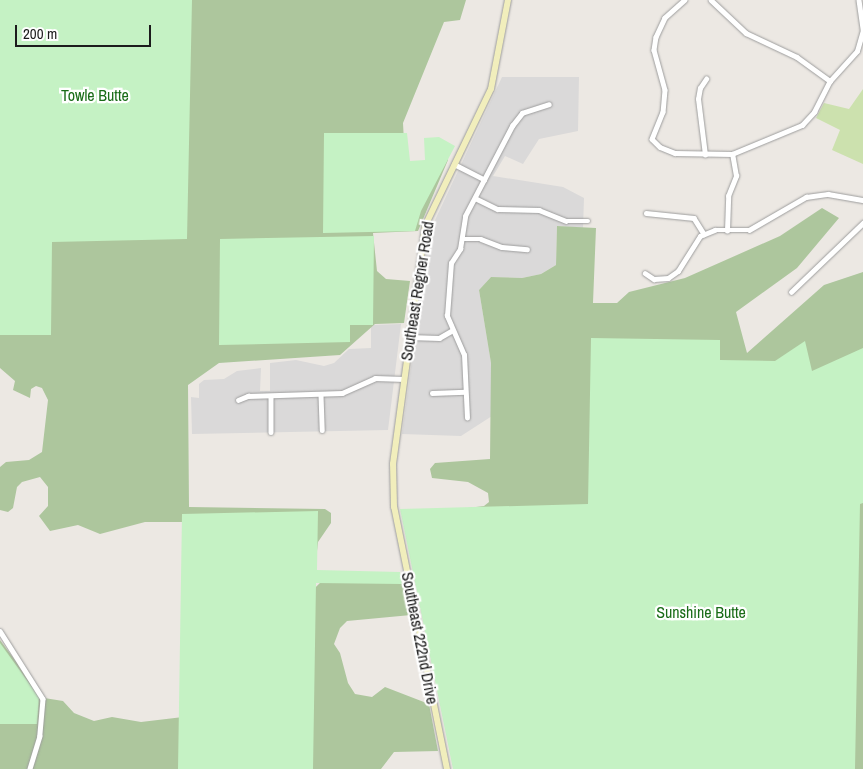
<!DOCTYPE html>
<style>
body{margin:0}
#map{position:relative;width:863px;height:769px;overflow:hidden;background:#ece8e3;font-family:"Archivo Narrow",sans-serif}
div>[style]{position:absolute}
.residential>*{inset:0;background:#dad9d9}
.grass>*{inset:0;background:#cce1ae}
.forest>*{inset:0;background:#adc69d}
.park>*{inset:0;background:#c5f2c4}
.roads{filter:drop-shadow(0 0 1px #9d9d9d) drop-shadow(0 0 1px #9d9d9d)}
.minor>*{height:4.5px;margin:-2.25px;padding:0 2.25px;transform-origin:2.25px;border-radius:2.25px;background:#fff}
.secondary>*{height:6px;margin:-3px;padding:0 3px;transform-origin:3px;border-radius:3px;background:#f1eebc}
span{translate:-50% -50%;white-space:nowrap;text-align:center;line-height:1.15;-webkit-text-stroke:4.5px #fff;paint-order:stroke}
.park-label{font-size:16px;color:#1a6c18}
.street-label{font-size:16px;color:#1c1c1c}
.scale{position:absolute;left:15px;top:25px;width:136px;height:22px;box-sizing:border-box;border:2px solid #1c1c1c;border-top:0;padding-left:6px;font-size:15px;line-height:18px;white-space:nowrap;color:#1c1c1c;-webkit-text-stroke:4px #fff;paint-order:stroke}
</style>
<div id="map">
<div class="residential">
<div style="clip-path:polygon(502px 77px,579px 77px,578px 131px,539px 139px,523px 164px,505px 156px,493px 176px,563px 187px,584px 198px,583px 228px,557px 226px,556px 265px,541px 274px,522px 278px,491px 277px,479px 290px,491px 363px,492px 416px,461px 436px,402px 434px,429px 233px)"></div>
<div style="clip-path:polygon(401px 324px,388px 430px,192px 434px,191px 397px,199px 398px,199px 384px,204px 380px,224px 379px,237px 371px,261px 368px,260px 391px,270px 391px,270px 363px,296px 360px,324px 366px,334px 363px,349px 349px,371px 348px,371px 325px)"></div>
</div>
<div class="grass">
<div style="clip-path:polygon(863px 89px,863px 164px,832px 150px,840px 130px,816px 118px,824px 103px,849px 109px)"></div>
</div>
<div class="forest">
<div style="clip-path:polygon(0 0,466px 0,460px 20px,444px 22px,403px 123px,405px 161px,426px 161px,447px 156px,448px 160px,418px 231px,373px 233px,377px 271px,386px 279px,410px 281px,404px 323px,375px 324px,340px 355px,219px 363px,188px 385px,189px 507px,325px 509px,331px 513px,331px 523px,318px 542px,316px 560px,185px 522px,145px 522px,100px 534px,78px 525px,50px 531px,39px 516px,48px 506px,48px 487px,40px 477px,22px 482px,17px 487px,13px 508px,8px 512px,0 510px,0 467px,6px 462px,29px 460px,42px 452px,48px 400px,42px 388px,36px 386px,31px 389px,30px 398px,13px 390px,15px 381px,0 368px)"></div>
<div style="clip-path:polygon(822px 208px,839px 218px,797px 268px,736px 312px,747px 353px,824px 285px,863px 272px,863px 769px,531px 769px,460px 509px,484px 506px,489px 502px,488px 493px,468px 482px,432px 478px,430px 469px,435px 463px,490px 459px,491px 363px,479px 290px,491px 277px,522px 278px,541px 274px,556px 265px,557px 226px,596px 228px,593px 303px,617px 303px,629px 292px,685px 278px,780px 236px)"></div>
<div style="clip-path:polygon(322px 581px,405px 583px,411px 615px,347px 621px,340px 628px,334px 644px,340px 653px,348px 683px,355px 694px,372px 697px,385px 687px,429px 704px,438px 751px,394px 752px,381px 769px,0 769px,0 640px,31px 682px,38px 697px,63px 701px,74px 713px,94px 721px,112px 717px,141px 722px,183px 717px)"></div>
</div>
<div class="park">
<div style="clip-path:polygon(0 0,192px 0,187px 239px,52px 242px,51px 335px,0 335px)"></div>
<div style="clip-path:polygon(324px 133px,407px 133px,410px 161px,425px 160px,424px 138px,439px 137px,455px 146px,421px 211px,415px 231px,323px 233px)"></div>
<div style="clip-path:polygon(374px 236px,373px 325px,350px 325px,350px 342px,219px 345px,220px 239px)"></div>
<div style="clip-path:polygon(591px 338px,720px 340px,720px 360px,775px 361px,805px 341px,812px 371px,863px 348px,863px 503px,860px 504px,855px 769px,453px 769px,400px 509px,588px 504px)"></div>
<div style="clip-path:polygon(318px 511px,317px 570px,400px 572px,402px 584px,316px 583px,313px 769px,178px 769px,182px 514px)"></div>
<div style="clip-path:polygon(0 643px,39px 697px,37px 724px,0 724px)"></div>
</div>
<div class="roads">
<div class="minor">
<div style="left:685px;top:0;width:27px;rotate:138deg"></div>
<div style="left:665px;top:18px;width:21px;rotate:115deg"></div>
<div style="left:656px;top:37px;width:13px;rotate:99deg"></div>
<div style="left:654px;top:50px;width:41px;rotate:74.6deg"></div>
<div style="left:665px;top:90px;width:22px;rotate:95deg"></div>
<div style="left:663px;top:112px;width:29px;rotate:112deg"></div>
<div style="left:652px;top:139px;width:11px;rotate:45deg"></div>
<div style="left:660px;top:147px;width:16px;rotate:22deg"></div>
<div style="left:675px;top:153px;width:57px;rotate:1deg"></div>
<div style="left:732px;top:154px;width:76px;rotate:-22.5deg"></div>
<div style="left:802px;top:125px;width:18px;rotate:-47deg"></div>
<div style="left:814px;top:112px;width:35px;rotate:-63deg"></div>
<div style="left:830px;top:81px;width:40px;rotate:-48deg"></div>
<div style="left:857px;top:51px;width:22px;rotate:-74deg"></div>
<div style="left:711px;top:0;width:48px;rotate:43.3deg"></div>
<div style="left:746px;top:33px;width:56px;rotate:25.2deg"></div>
<div style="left:797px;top:57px;width:41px;rotate:36deg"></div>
<div style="left:859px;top:0;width:30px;rotate:82deg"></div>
<div style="left:705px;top:155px;width:56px;rotate:-97.1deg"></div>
<div style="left:698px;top:99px;width:11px;rotate:-80deg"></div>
<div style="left:700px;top:88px;width:11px;rotate:-56deg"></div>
<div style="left:454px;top:164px;width:34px;rotate:27deg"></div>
<div style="left:475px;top:198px;width:25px;rotate:26deg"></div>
<div style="left:498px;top:209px;width:41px;rotate:1.4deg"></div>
<div style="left:539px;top:210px;width:29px;rotate:22deg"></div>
<div style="left:566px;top:221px;width:22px"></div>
<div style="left:646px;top:213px;width:48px;rotate:5.9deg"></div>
<div style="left:694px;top:218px;width:19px;rotate:58deg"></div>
<div style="left:727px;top:231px;width:35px;rotate:-88deg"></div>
<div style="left:728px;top:196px;width:22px;rotate:-68deg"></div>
<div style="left:736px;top:176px;width:22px;rotate:-100deg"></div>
<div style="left:462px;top:239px;width:19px"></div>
<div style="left:481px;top:239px;width:22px;rotate:21deg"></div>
<div style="left:502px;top:247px;width:25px;rotate:5deg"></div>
<div style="left:645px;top:273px;width:11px;rotate:34deg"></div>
<div style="left:654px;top:279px;width:14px;rotate:-4deg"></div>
<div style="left:668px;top:278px;width:12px;rotate:-35deg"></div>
<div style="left:678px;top:271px;width:41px;rotate:-57.8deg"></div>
<div style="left:700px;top:236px;width:16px;rotate:-22deg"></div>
<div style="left:715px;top:230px;width:34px"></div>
<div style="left:749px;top:230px;width:66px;rotate:-30.1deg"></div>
<div style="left:806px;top:197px;width:22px;rotate:-8deg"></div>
<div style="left:828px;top:194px;width:36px;rotate:10deg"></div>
<div style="left:791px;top:292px;width:100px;rotate:-43.8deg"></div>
<div style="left:409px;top:337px;width:30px;rotate:2deg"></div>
<div style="left:439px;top:338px;width:14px;rotate:-30deg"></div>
<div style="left:432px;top:393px;width:33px;rotate:-2deg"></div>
<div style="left:321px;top:395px;width:35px;rotate:88deg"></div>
<div style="left:271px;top:396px;width:36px;rotate:90deg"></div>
<div style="left:238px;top:400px;width:11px;rotate:-22deg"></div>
<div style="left:248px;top:396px;width:94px;rotate:-1.8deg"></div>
<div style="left:342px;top:393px;width:36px;rotate:-24deg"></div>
<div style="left:375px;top:378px;width:29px;rotate:2deg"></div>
<div style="left:467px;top:418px;width:63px;rotate:-92.7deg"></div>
<div style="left:464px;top:355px;width:43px;rotate:-113.6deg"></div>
<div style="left:447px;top:316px;width:53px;rotate:-85.7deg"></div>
<div style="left:451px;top:263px;width:17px;rotate:-57deg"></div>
<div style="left:460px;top:249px;width:33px;rotate:-81deg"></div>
<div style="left:465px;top:216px;width:102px;rotate:-62.4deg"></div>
<div style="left:512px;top:126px;width:16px;rotate:-52deg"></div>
<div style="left:522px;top:113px;width:28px;rotate:-18deg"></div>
<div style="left:0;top:631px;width:80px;rotate:57.7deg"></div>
<div style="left:43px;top:699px;width:37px;rotate:95deg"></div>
<div style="left:40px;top:736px;width:34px;rotate:107deg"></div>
</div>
<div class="secondary">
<div style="left:447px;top:769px;width:267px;rotate:-101.4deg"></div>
<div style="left:394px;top:507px;width:43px;rotate:-91.3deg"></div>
<div style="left:393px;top:464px;width:240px;rotate:-82.3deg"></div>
<div style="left:425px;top:226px;width:152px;rotate:-64.3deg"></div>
<div style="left:491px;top:89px;width:91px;rotate:-79.2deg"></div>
</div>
</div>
<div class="park-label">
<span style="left:95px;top:95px">Towle Butte</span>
<span style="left:701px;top:612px">Sunshine Butte</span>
</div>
<div class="street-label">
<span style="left:417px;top:291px;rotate:-81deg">Southeast Regner Road</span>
<span style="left:420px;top:638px;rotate:79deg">Southeast 222nd Drive</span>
</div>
<div class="scale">200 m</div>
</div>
